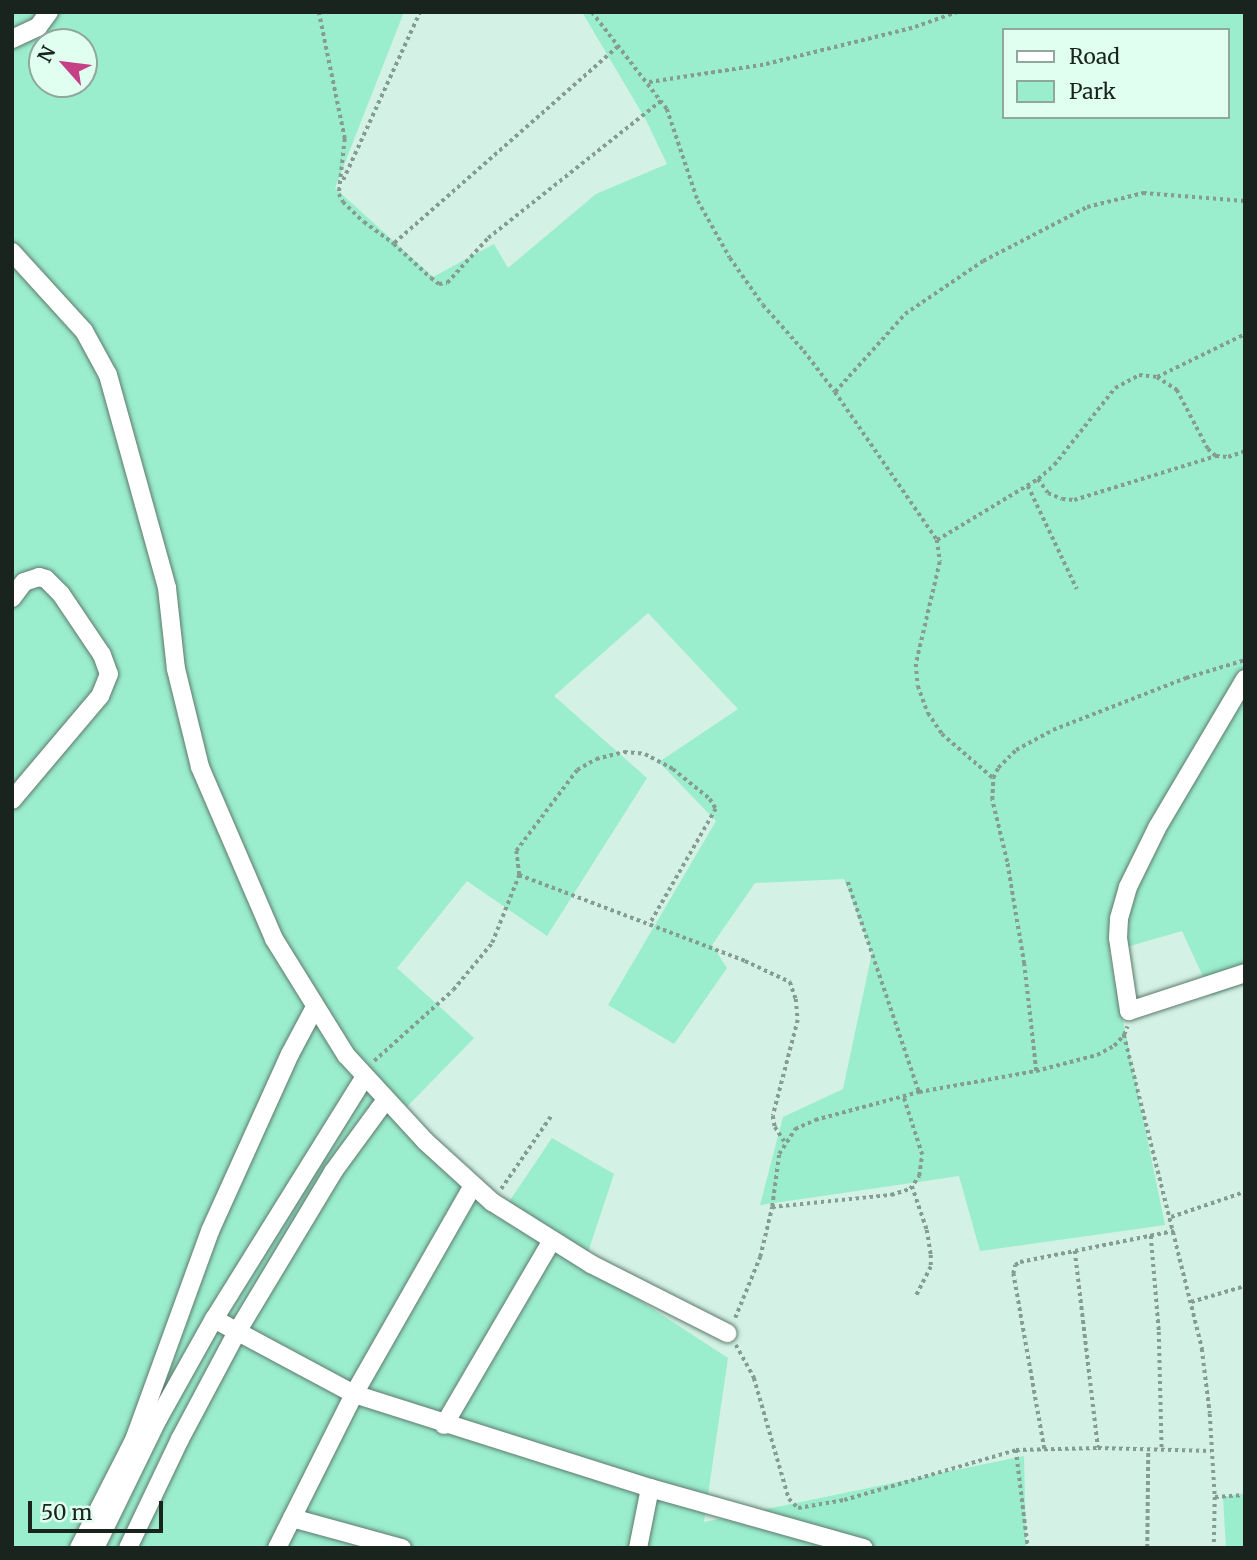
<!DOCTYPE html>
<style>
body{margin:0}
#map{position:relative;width:1257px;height:1560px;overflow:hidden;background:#d3f1e4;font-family:Merriweather,serif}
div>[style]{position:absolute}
.green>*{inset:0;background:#9aedcd}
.path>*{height:3.5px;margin-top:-1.75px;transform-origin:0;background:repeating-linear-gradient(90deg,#859c92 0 3.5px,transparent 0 7px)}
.roads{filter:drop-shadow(0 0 2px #5e796e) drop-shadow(0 0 2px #5e796e)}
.street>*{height:18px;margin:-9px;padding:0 9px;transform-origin:9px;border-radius:9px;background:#fff}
span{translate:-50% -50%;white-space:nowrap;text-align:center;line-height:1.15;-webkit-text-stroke:5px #e0fff1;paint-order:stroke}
.frame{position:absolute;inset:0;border:14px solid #19241f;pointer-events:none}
.legend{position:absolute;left:1002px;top:28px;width:228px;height:91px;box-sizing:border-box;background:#e0fff1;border:2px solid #90a79d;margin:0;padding:9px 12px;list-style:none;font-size:21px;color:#19241f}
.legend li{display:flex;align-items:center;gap:14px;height:35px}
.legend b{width:35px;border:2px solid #90a79d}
.north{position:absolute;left:28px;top:28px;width:70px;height:70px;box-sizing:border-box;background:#e0fff1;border:2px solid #90a79d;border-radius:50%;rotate:298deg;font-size:19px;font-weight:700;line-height:28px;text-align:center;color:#19241f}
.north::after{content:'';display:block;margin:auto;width:24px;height:32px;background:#c54084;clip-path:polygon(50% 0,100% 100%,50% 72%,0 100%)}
.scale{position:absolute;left:28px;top:1501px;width:135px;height:32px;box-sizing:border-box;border:4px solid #19241f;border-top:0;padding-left:9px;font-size:21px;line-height:24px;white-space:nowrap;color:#19241f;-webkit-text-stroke:5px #e0fff1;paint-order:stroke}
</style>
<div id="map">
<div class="green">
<div style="clip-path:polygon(evenodd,12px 12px,404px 12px,335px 188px,433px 277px,494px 244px,508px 268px,596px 194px,667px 164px,646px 120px,582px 12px,1245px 12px,1245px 983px,1212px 996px,1182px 931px,1109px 952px,1165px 1225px,980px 1251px,959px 1176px,760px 1205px,783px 1117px,843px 1089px,872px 953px,844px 879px,755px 883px,712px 945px,727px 968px,674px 1044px,608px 1005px,716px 821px,659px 762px,738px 709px,648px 613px,554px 696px,647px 778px,547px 936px,467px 881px,397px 968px,474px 1038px,397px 1117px,498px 1218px,552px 1138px,614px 1174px,584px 1264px,728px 1358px,704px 1522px,1024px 1456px,1026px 1548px,12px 1548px,12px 12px,1003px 30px,1227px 30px,1227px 117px,1003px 117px,1003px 30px,12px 12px,42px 42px,84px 42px,84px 84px,42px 84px,42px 42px)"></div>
<div style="clip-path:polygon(1245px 1493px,1245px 1548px,1226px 1548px,1223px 1497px)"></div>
</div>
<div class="path">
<div style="left:319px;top:12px;width:130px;rotate:78.4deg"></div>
<div style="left:345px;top:139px;width:55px;rotate:96.2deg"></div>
<div style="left:339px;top:194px;width:9px;rotate:63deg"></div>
<div style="left:343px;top:202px;width:29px;rotate:44deg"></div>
<div style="left:364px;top:222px;width:37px;rotate:36deg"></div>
<div style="left:592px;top:12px;width:123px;rotate:52.3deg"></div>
<div style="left:667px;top:109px;width:97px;rotate:71.4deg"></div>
<div style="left:698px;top:201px;width:65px;rotate:60.7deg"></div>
<div style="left:730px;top:258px;width:57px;rotate:54.9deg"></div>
<div style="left:763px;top:305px;width:62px;rotate:48.3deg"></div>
<div style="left:804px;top:351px;width:51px;rotate:52.9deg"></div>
<div style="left:835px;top:392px;width:180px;rotate:55.4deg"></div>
<div style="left:937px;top:540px;width:22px;rotate:82deg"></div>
<div style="left:940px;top:562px;width:105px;rotate:103.2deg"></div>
<div style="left:916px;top:664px;width:22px;rotate:85deg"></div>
<div style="left:918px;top:686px;width:29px;rotate:70deg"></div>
<div style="left:928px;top:713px;width:25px;rotate:56deg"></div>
<div style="left:942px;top:734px;width:67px;rotate:40.8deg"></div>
<div style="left:618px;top:47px;width:298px;rotate:138.7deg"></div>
<div style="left:394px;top:244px;width:50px;rotate:42.6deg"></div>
<div style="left:431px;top:278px;width:10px;rotate:37deg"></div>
<div style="left:439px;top:284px;width:8px;rotate:-7deg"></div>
<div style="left:447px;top:283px;width:61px;rotate:-47.7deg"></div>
<div style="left:488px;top:238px;width:222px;rotate:-38.4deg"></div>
<div style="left:649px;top:82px;width:118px;rotate:-8.7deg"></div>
<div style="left:766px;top:64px;width:154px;rotate:-13.9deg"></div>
<div style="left:915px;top:27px;width:45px;rotate:-19.7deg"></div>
<div style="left:343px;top:180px;width:185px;rotate:-65.4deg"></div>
<div style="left:1157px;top:377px;width:98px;rotate:-26deg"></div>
<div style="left:835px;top:392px;width:105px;rotate:-48.1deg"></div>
<div style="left:905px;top:314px;width:94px;rotate:-34.2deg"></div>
<div style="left:983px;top:261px;width:117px;rotate:-27.4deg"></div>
<div style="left:1087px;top:207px;width:58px;rotate:-14deg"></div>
<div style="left:1143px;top:193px;width:102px;rotate:4.5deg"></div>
<div style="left:1038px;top:479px;width:17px;rotate:54deg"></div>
<div style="left:1048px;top:493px;width:15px;rotate:23deg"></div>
<div style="left:1062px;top:499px;width:12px;rotate:5deg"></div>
<div style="left:1074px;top:500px;width:149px;rotate:-17.2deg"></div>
<div style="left:1028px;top:486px;width:114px;rotate:64.6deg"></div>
<div style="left:937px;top:540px;width:118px;rotate:-31.1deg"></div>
<div style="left:1038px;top:479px;width:21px;rotate:-41deg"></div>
<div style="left:1054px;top:465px;width:98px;rotate:-51.6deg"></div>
<div style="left:1115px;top:388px;width:27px;rotate:-28deg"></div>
<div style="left:1139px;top:375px;width:18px;rotate:6deg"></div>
<div style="left:1157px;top:377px;width:24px;rotate:33deg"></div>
<div style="left:1177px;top:390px;width:67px;rotate:62.3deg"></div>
<div style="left:1208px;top:449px;width:11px;rotate:41deg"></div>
<div style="left:1216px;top:456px;width:12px;rotate:5deg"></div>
<div style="left:1228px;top:457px;width:18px;rotate:-19deg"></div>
<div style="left:519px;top:875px;width:242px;rotate:20.8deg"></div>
<div style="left:745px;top:961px;width:50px;rotate:25deg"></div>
<div style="left:790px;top:982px;width:18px;rotate:71deg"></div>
<div style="left:796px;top:999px;width:21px;rotate:85deg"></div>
<div style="left:798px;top:1020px;width:99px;rotate:104.6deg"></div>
<div style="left:773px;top:1116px;width:11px;rotate:80deg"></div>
<div style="left:775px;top:1127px;width:17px;rotate:57deg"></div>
<div style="left:848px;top:882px;width:222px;rotate:71.3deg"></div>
<div style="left:1124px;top:1035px;width:324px;rotate:76deg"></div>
<div style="left:1202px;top:1349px;width:65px;rotate:83deg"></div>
<div style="left:1210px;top:1414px;width:83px;rotate:86.6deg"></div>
<div style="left:1215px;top:1497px;width:51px;rotate:91.1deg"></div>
<div style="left:374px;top:1061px;width:106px;rotate:-41.9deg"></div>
<div style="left:453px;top:990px;width:61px;rotate:-50.3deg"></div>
<div style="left:492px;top:943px;width:73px;rotate:-68.3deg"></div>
<div style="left:519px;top:875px;width:24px;rotate:-97deg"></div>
<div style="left:516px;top:851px;width:101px;rotate:-53deg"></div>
<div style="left:577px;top:770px;width:22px;rotate:-30deg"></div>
<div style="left:596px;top:759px;width:29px;rotate:-14deg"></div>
<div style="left:624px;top:752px;width:21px;rotate:5deg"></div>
<div style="left:645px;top:754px;width:32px;rotate:28deg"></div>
<div style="left:673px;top:769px;width:48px;rotate:39deg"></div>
<div style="left:710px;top:799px;width:12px;rotate:59deg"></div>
<div style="left:716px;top:809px;width:133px;rotate:119.9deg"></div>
<div style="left:1036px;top:1071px;width:108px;rotate:-96.4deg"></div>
<div style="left:1024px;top:964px;width:103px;rotate:-99.5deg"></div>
<div style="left:1007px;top:862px;width:64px;rotate:-103.6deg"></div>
<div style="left:992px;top:800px;width:22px;rotate:-87deg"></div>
<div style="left:993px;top:778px;width:11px;rotate:-63deg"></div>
<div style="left:998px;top:768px;width:25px;rotate:-45deg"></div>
<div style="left:1016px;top:750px;width:42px;rotate:-28.4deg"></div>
<div style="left:1053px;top:730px;width:143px;rotate:-21.4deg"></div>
<div style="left:1186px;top:678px;width:62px;rotate:-17deg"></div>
<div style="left:912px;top:1186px;width:46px;rotate:71.2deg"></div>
<div style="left:927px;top:1230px;width:25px;rotate:81deg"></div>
<div style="left:931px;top:1255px;width:12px;rotate:90deg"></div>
<div style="left:931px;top:1267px;width:34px;rotate:117deg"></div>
<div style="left:501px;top:1189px;width:88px;rotate:-55.6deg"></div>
<div style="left:772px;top:1207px;width:120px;rotate:-5.8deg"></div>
<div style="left:891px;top:1195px;width:20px;rotate:-18deg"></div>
<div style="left:910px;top:1189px;width:16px;rotate:-55deg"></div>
<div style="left:919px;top:1176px;width:21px;rotate:-82deg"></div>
<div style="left:922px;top:1155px;width:62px;rotate:-107.9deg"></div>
<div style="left:1171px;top:1217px;width:78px;rotate:-18.7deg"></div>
<div style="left:1151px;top:1236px;width:96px;rotate:85.2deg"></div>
<div style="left:1159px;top:1332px;width:119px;rotate:88.6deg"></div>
<div style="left:1075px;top:1251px;width:198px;rotate:83.3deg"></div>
<div style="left:1191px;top:1302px;width:56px;rotate:-16.5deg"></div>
<div style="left:735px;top:1318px;width:66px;rotate:-67.7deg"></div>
<div style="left:760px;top:1257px;width:51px;rotate:-76.5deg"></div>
<div style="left:772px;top:1207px;width:53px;rotate:-82.5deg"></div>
<div style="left:779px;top:1154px;width:30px;rotate:-57deg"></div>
<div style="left:795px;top:1129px;width:22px;rotate:-24deg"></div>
<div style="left:815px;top:1120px;width:108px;rotate:-15.1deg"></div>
<div style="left:919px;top:1092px;width:119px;rotate:-10.2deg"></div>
<div style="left:1036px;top:1071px;width:63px;rotate:-14.7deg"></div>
<div style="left:1097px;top:1055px;width:19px;rotate:-28deg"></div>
<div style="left:1114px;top:1046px;width:15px;rotate:-48deg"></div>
<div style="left:1124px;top:1035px;width:9px;rotate:-69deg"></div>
<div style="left:736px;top:1345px;width:38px;rotate:61deg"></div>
<div style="left:754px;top:1378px;width:126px;rotate:73.9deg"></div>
<div style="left:789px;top:1499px;width:13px;rotate:45deg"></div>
<div style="left:798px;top:1508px;width:47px;rotate:-9.9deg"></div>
<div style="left:844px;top:1500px;width:179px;rotate:-16.2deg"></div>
<div style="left:1016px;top:1450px;width:82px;rotate:-1.4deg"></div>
<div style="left:1098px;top:1448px;width:113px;rotate:1.5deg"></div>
<div style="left:1044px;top:1449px;width:178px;rotate:-100deg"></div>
<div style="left:1013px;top:1274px;width:9px;rotate:-77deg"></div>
<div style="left:1015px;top:1265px;width:6px;rotate:-31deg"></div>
<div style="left:1020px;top:1262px;width:157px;rotate:-11.4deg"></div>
<div style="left:1016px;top:1450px;width:99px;rotate:83deg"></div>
<div style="left:1215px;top:1497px;width:30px;rotate:-4deg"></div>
<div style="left:1147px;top:1548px;width:96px;rotate:-89.4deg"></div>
</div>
<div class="roads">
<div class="street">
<div style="left:12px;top:39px;width:29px;rotate:-25deg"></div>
<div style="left:38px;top:27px;width:19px;rotate:-54deg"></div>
<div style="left:12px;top:252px;width:107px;rotate:47.7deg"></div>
<div style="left:84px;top:331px;width:50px;rotate:61.4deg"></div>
<div style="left:108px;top:375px;width:221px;rotate:74.5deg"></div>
<div style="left:167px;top:588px;width:81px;rotate:83.7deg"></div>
<div style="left:176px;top:669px;width:101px;rotate:76.2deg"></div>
<div style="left:200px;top:767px;width:187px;rotate:66.7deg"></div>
<div style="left:274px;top:939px;width:137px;rotate:58.2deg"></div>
<div style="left:346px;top:1055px;width:117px;rotate:47.4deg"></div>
<div style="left:425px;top:1141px;width:91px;rotate:42.3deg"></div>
<div style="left:492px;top:1202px;width:117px;rotate:32.1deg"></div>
<div style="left:591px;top:1264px;width:153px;rotate:26.9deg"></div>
<div style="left:12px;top:598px;width:20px;rotate:-53deg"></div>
<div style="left:24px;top:582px;width:16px;rotate:-18deg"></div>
<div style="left:39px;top:577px;width:7px;rotate:16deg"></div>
<div style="left:46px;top:579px;width:21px;rotate:45deg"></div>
<div style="left:61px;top:594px;width:73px;rotate:56.1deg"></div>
<div style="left:102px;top:655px;width:20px;rotate:70deg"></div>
<div style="left:109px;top:674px;width:24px;rotate:112deg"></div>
<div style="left:100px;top:696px;width:136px;rotate:130.2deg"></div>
<div style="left:1245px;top:679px;width:173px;rotate:120.6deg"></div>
<div style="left:1157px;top:828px;width:66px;rotate:116.2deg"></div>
<div style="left:1128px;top:887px;width:33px;rotate:106deg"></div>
<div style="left:1119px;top:919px;width:19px;rotate:93deg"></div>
<div style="left:1118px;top:938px;width:74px;rotate:81.4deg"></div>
<div style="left:1129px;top:1011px;width:122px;rotate:-18.1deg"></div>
<div style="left:214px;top:1319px;width:159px;rotate:28.2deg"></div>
<div style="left:354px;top:1394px;width:311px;rotate:17.6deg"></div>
<div style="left:650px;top:1488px;width:222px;rotate:15.7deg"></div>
<div style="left:444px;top:1425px;width:214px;rotate:-59.7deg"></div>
<div style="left:292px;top:1518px;width:114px;rotate:15.3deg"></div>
<div style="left:79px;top:1548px;width:121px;rotate:-63deg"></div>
<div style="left:134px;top:1440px;width:222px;rotate:-70deg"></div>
<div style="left:210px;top:1231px;width:194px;rotate:-65.7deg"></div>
<div style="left:290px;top:1054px;width:53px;rotate:-62deg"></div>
<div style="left:95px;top:1548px;width:144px;rotate:-64deg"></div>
<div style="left:158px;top:1419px;width:115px;rotate:-60.8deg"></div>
<div style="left:214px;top:1319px;width:284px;rotate:-58.1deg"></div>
<div style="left:128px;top:1548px;width:121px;rotate:-64.5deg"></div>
<div style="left:180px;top:1439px;width:121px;rotate:-62deg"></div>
<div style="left:237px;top:1332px;width:187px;rotate:-59deg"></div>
<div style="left:333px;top:1172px;width:88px;rotate:-53.8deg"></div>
<div style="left:277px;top:1548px;width:172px;rotate:-63.4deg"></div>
<div style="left:354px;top:1394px;width:238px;rotate:-60.3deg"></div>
<div style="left:638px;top:1548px;width:61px;rotate:-78.7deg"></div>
</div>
</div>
<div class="frame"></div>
<ul class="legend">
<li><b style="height:9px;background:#fff"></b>Road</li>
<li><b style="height:19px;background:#9aedcd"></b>Park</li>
</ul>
<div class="north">N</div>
<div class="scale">50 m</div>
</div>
